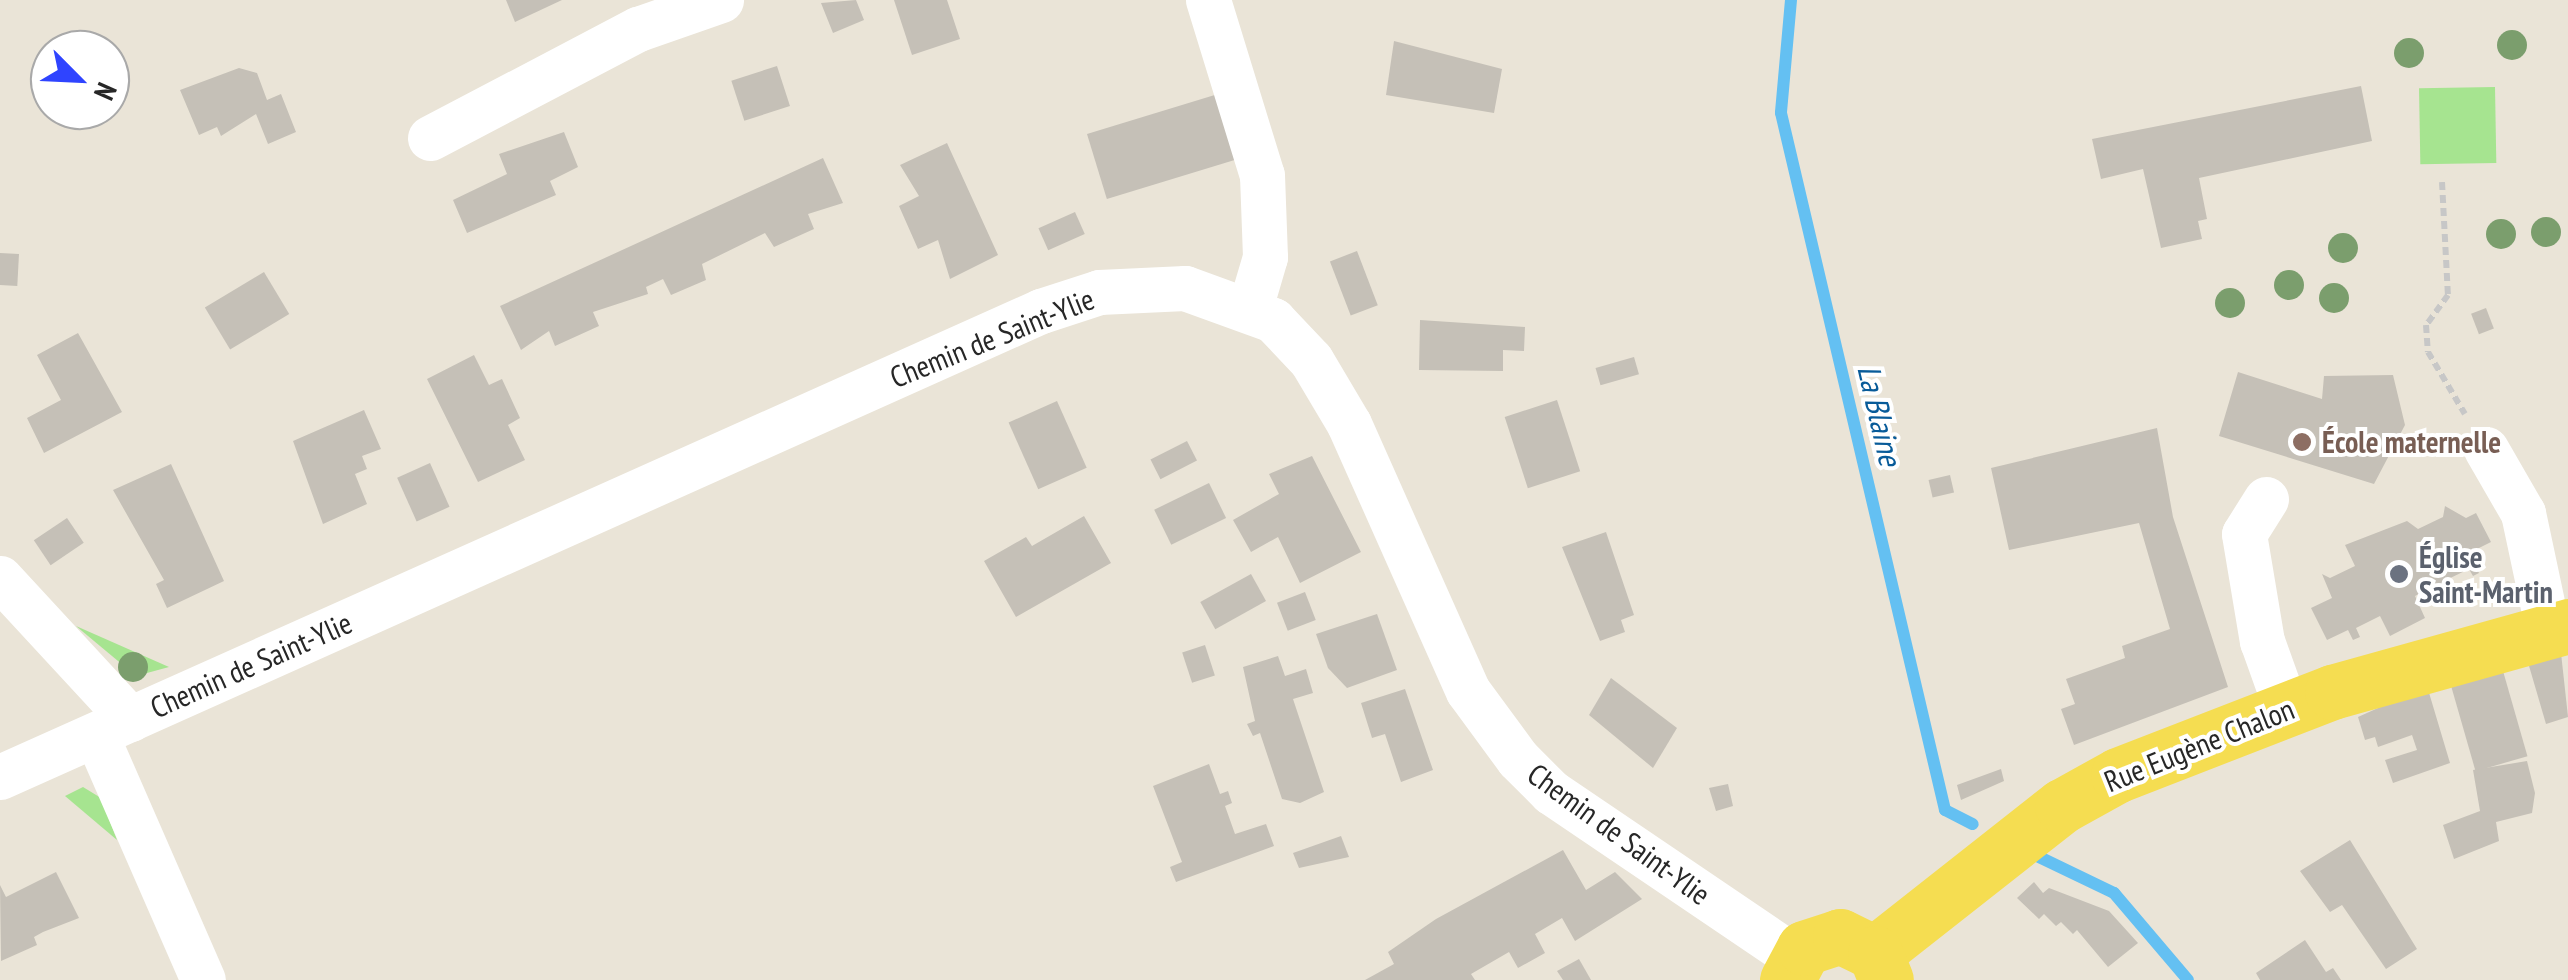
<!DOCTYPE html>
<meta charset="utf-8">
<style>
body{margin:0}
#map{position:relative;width:2568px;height:980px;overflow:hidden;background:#eae4d7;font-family:"PT Sans Narrow",sans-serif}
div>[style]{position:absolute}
.green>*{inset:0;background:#a6e490;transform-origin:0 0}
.stream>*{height:12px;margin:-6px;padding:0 6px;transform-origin:6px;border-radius:6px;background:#64c0f2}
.building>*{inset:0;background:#c5c0b7;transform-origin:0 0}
.path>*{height:6px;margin-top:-3px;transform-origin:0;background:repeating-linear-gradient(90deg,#c7c7c7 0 8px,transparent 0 13px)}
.minor>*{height:45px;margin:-22.5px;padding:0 22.5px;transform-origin:22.5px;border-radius:22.5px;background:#fff}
.major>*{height:55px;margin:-27.5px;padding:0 27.5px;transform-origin:27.5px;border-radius:27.5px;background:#f5dd51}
.trees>*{width:30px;height:30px;margin:-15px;border-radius:50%;background:#7b9e6d}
.dots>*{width:28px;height:28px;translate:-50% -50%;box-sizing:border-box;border:5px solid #fff;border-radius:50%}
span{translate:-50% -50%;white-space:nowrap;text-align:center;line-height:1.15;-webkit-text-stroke:8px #fff;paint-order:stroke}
.street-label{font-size:30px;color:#272727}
.education-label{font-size:30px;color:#785e54;font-weight:700}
.left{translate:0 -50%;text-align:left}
.worship-label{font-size:30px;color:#5b616d;font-weight:700}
.water-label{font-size:32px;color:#085b99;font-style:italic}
.north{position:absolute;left:30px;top:30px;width:100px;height:100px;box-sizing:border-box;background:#fff;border:2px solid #a9a9a9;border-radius:50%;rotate:114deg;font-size:28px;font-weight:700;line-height:40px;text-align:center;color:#272727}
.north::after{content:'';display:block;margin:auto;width:35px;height:45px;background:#2f44ff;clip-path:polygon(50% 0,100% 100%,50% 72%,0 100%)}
</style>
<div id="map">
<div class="green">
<div style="left:2495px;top:87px;width:76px;height:76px;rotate:89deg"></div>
<div style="clip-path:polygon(76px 626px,169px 667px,136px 676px)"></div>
<div style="clip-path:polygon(83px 787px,101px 798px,117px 840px,65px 796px)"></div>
</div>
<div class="stream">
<div style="left:1791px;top:0;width:113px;rotate:95.1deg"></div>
<div style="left:1781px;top:113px;width:716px;rotate:76.76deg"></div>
<div style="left:1945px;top:810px;width:31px;rotate:27deg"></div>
<div style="left:2035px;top:855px;width:88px;rotate:25.7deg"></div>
<div style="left:2114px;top:893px;width:114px;rotate:49.6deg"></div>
</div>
<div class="building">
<div style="clip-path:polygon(506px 0,562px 0,515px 22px)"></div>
<div style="clip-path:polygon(856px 0,864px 20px,833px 33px,821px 3px)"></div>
<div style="clip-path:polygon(894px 0,947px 0,960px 39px,912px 55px)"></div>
<div style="clip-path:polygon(1394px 41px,1502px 69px,1494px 113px,1386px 95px)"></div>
<div style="left:777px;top:66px;width:42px;height:48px;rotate:72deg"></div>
<div style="clip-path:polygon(239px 68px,257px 73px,267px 100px,281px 94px,296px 132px,268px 144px,256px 114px,221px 136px,217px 127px,199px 135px,180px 90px)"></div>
<div style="clip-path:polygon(2361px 86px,2372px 141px,2199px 178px,2207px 219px,2198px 221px,2202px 239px,2161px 248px,2143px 169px,2101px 179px,2092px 139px)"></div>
<div style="left:1218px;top:94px;width:68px;height:137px;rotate:73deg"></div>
<div style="clip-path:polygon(564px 132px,578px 167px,550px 181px,556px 195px,467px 233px,453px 200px,507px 174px,499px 154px)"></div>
<div style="clip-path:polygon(947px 143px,998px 255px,950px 279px,938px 240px,918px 249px,899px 206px,919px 196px,900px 165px)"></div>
<div style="clip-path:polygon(823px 158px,843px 203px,808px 214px,814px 229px,774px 247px,765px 233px,702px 264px,706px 280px,671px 295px,663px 279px,646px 287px,648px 294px,593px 312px,599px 326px,555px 346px,549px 331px,521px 350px,500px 306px)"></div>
<div style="left:1075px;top:212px;width:24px;height:40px;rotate:66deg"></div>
<div style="left:1357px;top:251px;width:58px;height:29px;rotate:69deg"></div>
<div style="left:0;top:253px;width:19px;height:32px;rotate:3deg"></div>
<div style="left:264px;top:272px;width:49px;height:69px;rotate:59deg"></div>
<div style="left:2486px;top:308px;width:22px;height:16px;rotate:69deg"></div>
<div style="clip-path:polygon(1420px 320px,1525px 327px,1524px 351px,1503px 350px,1503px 371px,1419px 370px)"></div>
<div style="clip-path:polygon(78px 333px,122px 412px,44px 453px,27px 418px,61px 400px,37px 355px)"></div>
<div style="clip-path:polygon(474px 355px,489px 385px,502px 379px,520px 418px,508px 425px,525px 460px,478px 482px,427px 379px)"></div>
<div style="left:1634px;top:357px;width:18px;height:40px;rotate:74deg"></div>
<div style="clip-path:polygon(2238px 372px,2322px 399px,2324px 376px,2393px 375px,2405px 425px,2374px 484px,2219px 436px)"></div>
<div style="left:1557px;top:400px;width:75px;height:55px;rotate:72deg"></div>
<div style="left:1057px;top:401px;width:73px;height:53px;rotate:66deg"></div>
<div style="clip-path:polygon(364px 410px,381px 449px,362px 456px,367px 469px,355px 474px,367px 504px,323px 524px,293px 441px)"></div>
<div style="clip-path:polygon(2157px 428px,2173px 517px,2228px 687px,2074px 745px,2061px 709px,2075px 704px,2066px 679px,2125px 658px,2122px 646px,2170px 629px,2139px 523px,2009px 550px,1991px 468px)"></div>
<div style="left:1187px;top:441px;width:22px;height:41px;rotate:63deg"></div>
<div style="clip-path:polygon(1312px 456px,1361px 552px,1300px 583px,1278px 537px,1251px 552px,1233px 520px,1279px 494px,1269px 474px)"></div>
<div style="left:430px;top:463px;width:48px;height:36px;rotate:66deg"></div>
<div style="clip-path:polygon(171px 464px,224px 581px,167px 608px,156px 584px,164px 580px,113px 490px)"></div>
<div style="left:1950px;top:475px;width:18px;height:22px;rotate:77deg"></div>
<div style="left:1209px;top:483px;width:39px;height:61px;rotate:64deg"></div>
<div style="clip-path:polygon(2445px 506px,2466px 518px,2476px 513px,2491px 542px,2469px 553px,2479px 573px,2473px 576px,2469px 569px,2444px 581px,2449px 589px,2442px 593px,2438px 584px,2415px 596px,2425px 618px,2390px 636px,2380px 616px,2356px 628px,2360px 637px,2353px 640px,2348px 630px,2327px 640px,2311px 608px,2332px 598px,2322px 574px,2330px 578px,2355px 566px,2345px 545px,2407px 521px,2418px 529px,2443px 517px)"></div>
<div style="clip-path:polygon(1084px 516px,1111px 563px,1016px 617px,984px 561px,1026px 537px,1032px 546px)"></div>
<div style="left:67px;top:518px;width:30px;height:40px;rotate:56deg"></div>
<div style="clip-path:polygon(1606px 532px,1634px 615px,1621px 620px,1625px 632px,1600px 641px,1562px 547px)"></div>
<div style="left:1251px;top:574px;width:31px;height:58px;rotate:61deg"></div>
<div style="left:1305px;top:592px;width:30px;height:30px;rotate:69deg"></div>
<div style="clip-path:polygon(1377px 614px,1397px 670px,1347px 688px,1328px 668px,1316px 634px)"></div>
<div style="left:1205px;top:645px;width:32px;height:24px;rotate:72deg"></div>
<div style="clip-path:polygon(2561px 653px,2568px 717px,2546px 724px,2527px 659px)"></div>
<div style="clip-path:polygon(1278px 656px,1285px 676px,1306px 669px,1313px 693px,1293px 699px,1324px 792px,1300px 803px,1282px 799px,1260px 733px,1253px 736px,1247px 724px,1255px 721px,1243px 667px)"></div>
<div style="left:2501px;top:664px;width:96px;height:54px;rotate:74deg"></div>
<div style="clip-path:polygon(1611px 678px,1677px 728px,1653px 768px,1589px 715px)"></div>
<div style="clip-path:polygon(2427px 686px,2450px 763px,2393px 783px,2385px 760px,2417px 750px,2412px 735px,2378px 747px,2375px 737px,2365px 740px,2358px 717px)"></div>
<div style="clip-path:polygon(1405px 689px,1433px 770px,1401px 782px,1385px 734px,1372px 738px,1361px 703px)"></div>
<div style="clip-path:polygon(2527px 761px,2535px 793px,2532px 813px,2496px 822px,2499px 841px,2454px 859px,2443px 825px,2480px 811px,2473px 770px)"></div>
<div style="clip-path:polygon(1209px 764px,1220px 794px,1228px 791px,1232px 803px,1225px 806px,1235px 834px,1266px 824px,1274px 846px,1176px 882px,1170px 867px,1182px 862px,1153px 786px)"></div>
<div style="clip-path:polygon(2001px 769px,2004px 781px,1961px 800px,1957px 785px)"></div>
<div style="clip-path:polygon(1728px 784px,1733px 806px,1716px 811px,1709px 788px)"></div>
<div style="clip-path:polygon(1341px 836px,1349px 857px,1299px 868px,1293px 853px)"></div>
<div style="clip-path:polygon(2350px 840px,2417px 949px,2386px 969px,2342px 905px,2330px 912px,2300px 871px)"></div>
<div style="clip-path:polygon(1563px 850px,1586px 890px,1615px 872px,1642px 899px,1575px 941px,1562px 918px,1535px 934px,1545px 953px,1518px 968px,1509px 952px,1471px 974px,1475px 980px,1365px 980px,1394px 964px,1388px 952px,1436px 919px)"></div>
<div style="clip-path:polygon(56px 872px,79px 918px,43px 932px,34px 937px,37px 945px,1px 961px,0 885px,6px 897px)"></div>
<div style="clip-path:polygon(2034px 882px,2043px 893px,2049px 888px,2109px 911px,2138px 943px,2108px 967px,2077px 930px,2073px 934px,2061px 922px,2056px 926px,2044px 914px,2039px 919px,2017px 898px)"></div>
<div style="clip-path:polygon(2305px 940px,2326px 972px,2333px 968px,2341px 980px,2260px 980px,2256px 973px)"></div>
<div style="clip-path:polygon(1579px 959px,1591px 980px,1563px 980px,1557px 971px)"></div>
</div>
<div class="path">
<div style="left:2442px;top:182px;width:113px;rotate:87deg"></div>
<div style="left:2448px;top:295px;width:37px;rotate:126deg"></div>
<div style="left:2426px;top:325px;width:27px;rotate:86deg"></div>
<div style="left:2428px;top:352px;width:72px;rotate:59.2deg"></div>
</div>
<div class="minor">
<div style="left:1208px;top:0;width:183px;rotate:72.9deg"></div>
<div style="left:1262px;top:175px;width:82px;rotate:87.9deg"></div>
<div style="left:1265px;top:257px;width:53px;rotate:106.4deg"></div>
<div style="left:430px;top:138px;width:235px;rotate:-27.7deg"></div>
<div style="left:638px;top:29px;width:88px;rotate:-19.3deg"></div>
<div style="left:2486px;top:449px;width:74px;rotate:60deg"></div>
<div style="left:2523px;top:513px;width:121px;rotate:78deg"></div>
<div style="left:2266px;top:499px;width:41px;rotate:122.2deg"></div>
<div style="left:2244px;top:534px;width:109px;rotate:80.5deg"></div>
<div style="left:2262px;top:641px;width:71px;rotate:70.3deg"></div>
<div style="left:0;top:578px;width:192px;rotate:47.3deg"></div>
<div style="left:96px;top:735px;width:267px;rotate:66.4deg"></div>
<div style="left:0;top:777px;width:1141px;rotate:-24.12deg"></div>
<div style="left:1041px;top:311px;width:61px;rotate:-18.1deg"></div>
<div style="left:1099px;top:292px;width:86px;rotate:-2.7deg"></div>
<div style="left:1185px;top:288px;width:94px;rotate:20deg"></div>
<div style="left:1273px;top:320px;width:55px;rotate:46.5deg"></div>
<div style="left:1311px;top:360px;width:74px;rotate:59.3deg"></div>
<div style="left:1349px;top:424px;width:292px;rotate:66deg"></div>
<div style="left:1468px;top:691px;width:84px;rotate:53.7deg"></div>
<div style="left:1518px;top:759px;width:47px;rotate:45deg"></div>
<div style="left:1551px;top:792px;width:295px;rotate:34.1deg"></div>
</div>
<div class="major">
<div style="left:1875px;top:953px;width:238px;rotate:-38.2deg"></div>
<div style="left:2062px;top:806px;width:64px;rotate:-29deg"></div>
<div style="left:2118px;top:775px;width:230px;rotate:-21.2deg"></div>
<div style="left:2332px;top:692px;width:245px;rotate:-15.6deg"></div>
<div style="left:1787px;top:980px;width:36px;rotate:-62deg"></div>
<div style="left:1804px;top:948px;width:38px;rotate:-18deg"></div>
<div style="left:1840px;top:936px;width:39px;rotate:26deg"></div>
<div style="left:1875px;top:953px;width:29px;rotate:68deg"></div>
</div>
<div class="trees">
<div style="left:2512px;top:45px"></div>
<div style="left:2409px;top:53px"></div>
<div style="left:2546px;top:232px"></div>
<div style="left:2501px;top:234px"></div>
<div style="left:2343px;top:248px"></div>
<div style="left:2289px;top:285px"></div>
<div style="left:2334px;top:298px"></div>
<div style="left:2230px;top:303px"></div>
<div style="left:133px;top:667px"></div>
</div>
<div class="dots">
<div style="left:2302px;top:442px;background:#8d6e63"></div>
<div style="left:2399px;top:574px;background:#6b7280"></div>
</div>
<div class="street-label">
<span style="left:992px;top:338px;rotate:-22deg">Chemin de Saint-Ylie</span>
<span style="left:251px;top:665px;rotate:-24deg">Chemin de Saint-Ylie</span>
<span style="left:2199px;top:745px;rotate:-22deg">Rue Eugène Chalon</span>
<span style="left:1619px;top:834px;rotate:36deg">Chemin de Saint-Ylie</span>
</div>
<div class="education-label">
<span class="left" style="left:2322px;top:442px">École maternelle</span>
</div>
<div class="worship-label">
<span class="left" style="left:2419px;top:574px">Église<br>Saint-Martin</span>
</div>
<div class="water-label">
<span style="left:1880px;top:415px;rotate:77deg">La Blaine</span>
</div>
<div class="north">N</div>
</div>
